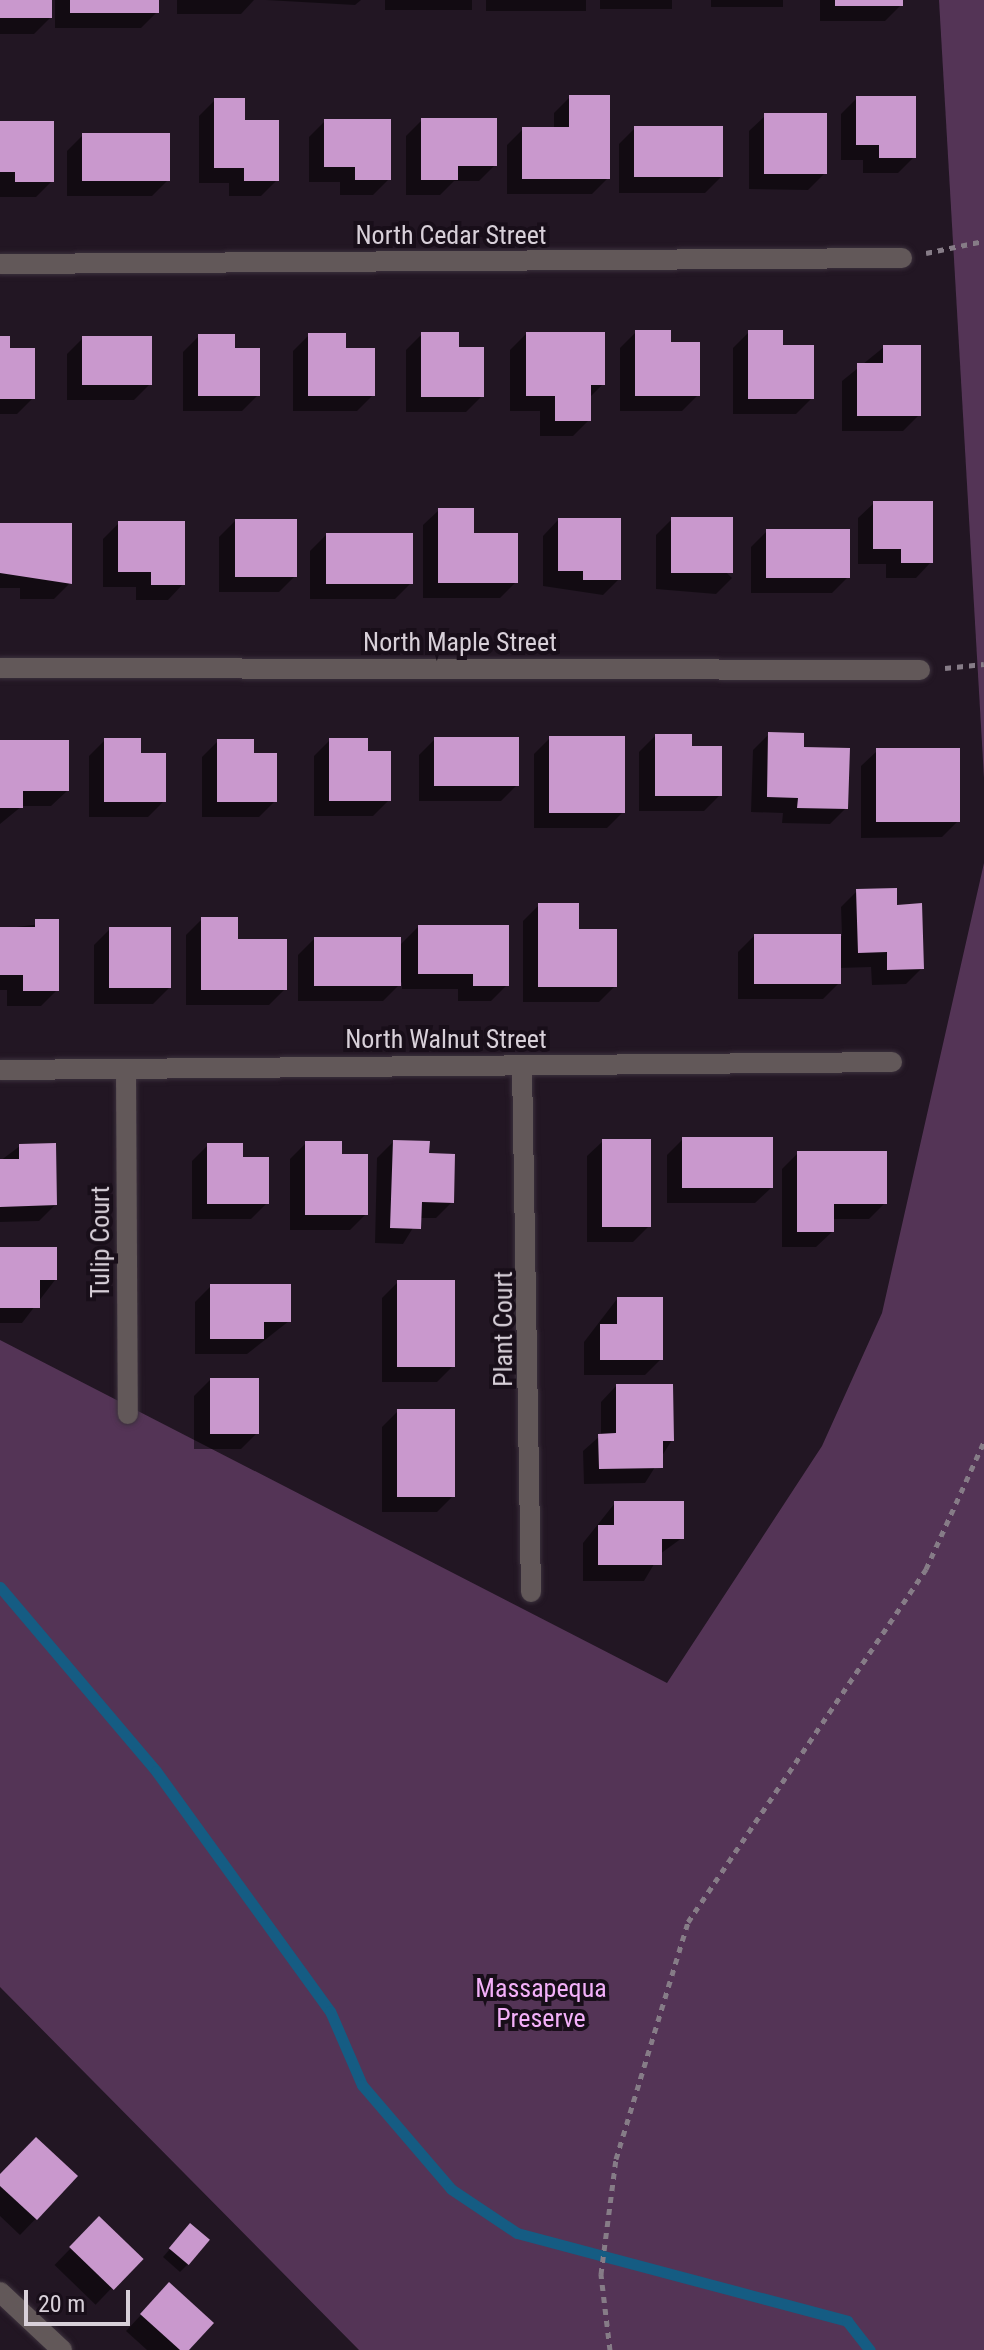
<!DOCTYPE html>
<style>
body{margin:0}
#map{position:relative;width:984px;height:2350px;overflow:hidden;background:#221623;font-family:"Roboto Condensed",sans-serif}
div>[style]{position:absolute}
.green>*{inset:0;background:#543456}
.shadow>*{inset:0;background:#0007;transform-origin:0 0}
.stream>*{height:11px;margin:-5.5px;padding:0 5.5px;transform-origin:5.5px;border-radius:5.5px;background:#155c83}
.building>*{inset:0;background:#c998cd;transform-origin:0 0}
.path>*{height:5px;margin-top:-2.5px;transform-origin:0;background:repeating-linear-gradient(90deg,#867c87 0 6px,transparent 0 12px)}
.roads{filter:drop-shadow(0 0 2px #3b303c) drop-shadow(0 0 2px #3b303c)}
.street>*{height:20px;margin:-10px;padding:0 10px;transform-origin:10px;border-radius:10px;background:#625859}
span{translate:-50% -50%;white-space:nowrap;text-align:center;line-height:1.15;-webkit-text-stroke:8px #180e19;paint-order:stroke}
.street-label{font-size:26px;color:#d8d0d9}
.park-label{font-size:26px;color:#f3b0f9}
.scale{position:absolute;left:24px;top:2290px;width:106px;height:36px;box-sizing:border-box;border:4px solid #d8d0d9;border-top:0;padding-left:10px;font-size:24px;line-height:28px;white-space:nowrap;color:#d8d0d9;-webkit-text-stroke:6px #180e19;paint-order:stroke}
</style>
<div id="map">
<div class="green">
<div style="clip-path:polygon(939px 0,984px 0,984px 778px)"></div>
<div style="clip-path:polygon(984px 863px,984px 2350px,359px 2350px,0 1987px,0 1340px,667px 1683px,822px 1446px,882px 1313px)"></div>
</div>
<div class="shadow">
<div style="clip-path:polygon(0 0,50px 0,50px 18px,34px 34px,0 34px)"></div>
<div style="clip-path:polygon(55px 0,157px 0,157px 12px,141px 28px,55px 28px)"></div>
<div style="clip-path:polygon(177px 0,254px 0,241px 14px,177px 14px)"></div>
<div style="clip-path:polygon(266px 0,361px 0,355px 5px)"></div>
<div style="left:385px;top:0;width:87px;height:10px"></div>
<div style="left:486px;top:0;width:100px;height:11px"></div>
<div style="left:600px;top:0;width:72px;height:9px"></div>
<div style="left:711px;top:0;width:72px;height:7px"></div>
<div style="clip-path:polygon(820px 0,901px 0,901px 5px,885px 21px,820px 21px)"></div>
<div style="clip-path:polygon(570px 97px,608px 178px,592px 194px,507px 194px,507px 145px,523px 129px,554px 129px,554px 113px)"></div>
<div style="clip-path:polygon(857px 98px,914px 157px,898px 173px,863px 173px,863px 160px,841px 160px,841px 114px)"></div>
<div style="clip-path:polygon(215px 100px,243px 122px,277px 180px,261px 196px,229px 196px,229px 183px,199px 183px,199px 116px)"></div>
<div style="clip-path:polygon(765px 116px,824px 174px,808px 190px,749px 189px,749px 131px)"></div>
<div style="clip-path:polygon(422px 120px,495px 165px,479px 181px,454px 181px,440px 195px,406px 195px,406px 136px)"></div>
<div style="clip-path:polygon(325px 121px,389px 179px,373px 195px,340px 195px,340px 182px,309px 182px,309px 137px)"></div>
<div style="clip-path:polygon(0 123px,52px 181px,36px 197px,0 197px)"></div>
<div style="clip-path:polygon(635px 128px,721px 177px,705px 193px,619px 193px,619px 144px)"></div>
<div style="clip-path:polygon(83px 135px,168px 180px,152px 196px,67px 196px,67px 151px)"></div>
<div style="clip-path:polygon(636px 332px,669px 344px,698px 395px,682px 411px,620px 411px,620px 348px)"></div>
<div style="clip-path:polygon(749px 332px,781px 347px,812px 398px,796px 414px,733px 414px,733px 348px)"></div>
<div style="clip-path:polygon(422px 334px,457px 349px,482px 396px,466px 412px,406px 412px,406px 350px)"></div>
<div style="clip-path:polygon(526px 334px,603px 384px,589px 398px,589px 420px,573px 436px,540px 436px,540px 411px,510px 411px,510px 350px)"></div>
<div style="clip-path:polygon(309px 335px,344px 350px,373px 395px,357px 411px,293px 411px,293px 351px)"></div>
<div style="clip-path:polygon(199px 336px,233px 350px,258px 395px,242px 411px,183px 411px,183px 352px)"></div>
<div style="clip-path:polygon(0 338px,33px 398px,17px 414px,0 414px)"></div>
<div style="clip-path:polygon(83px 338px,150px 384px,134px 400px,67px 400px,67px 354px)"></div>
<div style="clip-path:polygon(884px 347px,919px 415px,903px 431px,842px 431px,842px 381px)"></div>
<div style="clip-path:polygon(874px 503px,931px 562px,916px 578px,886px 578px,886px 564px,858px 564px,858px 518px)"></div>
<div style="clip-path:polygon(439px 510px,516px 582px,500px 598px,423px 598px,423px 525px)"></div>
<div style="clip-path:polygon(672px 519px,732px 578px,716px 594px,656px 589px,656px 535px)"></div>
<div style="clip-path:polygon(558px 520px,619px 579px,603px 595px,543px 586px,543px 536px)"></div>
<div style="clip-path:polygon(235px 521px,295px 576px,279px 592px,219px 592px,219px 537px)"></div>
<div style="clip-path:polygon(119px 523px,183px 584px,168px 600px,136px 600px,136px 587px,103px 587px,103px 539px)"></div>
<div style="clip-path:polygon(0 525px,70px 583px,54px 599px,20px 599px,20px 588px,0 588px)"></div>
<div style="clip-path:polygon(767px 531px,848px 577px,832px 593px,751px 593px,751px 547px)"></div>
<div style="clip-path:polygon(326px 535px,411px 583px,395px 599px,310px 599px,310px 551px)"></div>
<div style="clip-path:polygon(769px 734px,846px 808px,830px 824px,782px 823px,783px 813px,751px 812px,753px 750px)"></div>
<div style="clip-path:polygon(655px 736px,690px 748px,720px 795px,704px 811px,639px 811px,639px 752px)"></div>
<div style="clip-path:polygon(550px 738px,623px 812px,607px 828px,534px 828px,534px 754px)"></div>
<div style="clip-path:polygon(435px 739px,517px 785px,501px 801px,419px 801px,419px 755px)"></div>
<div style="clip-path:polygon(105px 740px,164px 801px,148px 817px,89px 817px,89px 756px)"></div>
<div style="clip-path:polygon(330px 740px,366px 753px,389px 800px,373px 816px,314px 816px,314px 756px)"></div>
<div style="clip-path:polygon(218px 741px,252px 755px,275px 801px,259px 817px,202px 817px,202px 757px)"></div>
<div style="clip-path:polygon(0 742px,67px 791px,51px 806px,22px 806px,0 824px)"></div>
<div style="clip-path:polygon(877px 751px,958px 821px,942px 837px,861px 838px,861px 766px)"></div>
<div style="clip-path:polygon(857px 891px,895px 907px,922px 968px,906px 984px,872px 985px,871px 967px,839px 968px,839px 983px,823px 999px,738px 999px,738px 952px,754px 936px,842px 936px,841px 907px)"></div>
<div style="clip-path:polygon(539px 905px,577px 931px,615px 986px,599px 1002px,523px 1002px,523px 921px)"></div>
<div style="clip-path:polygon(202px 919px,285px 989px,269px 1005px,186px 1005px,186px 935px)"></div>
<div style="clip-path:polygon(57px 922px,57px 990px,41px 1006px,7px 1006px,7px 990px,0 990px,0 929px)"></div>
<div style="clip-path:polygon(418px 927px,507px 985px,491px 1001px,458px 1001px,458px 989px,402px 989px,402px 982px,383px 1001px,298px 1001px,298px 955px,314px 939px,399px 946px)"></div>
<div style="clip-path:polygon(110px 929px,169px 988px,153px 1004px,94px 1004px,94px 945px)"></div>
<div style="clip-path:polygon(683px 1139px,771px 1188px,755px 1203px,667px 1203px,667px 1155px)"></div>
<div style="clip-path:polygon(603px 1141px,649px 1226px,633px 1242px,587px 1242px,587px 1156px)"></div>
<div style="clip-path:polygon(393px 1142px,427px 1155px,452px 1202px,436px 1218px,419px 1218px,403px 1244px,375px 1243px,377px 1158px)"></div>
<div style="clip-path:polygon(306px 1143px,340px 1156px,366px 1214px,350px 1230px,290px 1230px,290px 1159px)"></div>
<div style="clip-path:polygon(208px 1145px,241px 1159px,267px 1203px,251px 1219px,192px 1219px,192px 1161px)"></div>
<div style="clip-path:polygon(20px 1146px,55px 1205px,39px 1221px,0 1222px,0 1161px)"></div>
<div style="clip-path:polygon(798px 1153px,885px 1203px,869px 1219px,832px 1219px,832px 1232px,816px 1247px,782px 1247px,782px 1169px)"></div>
<div style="clip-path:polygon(0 1249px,55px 1280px,22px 1323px,0 1323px)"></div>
<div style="clip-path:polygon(398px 1282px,453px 1366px,437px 1382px,382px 1382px,382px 1298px)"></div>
<div style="clip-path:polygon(211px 1286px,289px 1321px,247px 1354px,195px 1354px,195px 1302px)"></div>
<div style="clip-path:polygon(617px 1299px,661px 1359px,645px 1375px,584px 1375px,584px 1342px)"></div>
<div style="clip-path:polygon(210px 1380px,257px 1433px,241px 1449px,194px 1449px,194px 1396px)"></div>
<div style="clip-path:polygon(616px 1386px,672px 1440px,645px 1483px,584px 1484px,583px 1451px,601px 1435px,601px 1402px)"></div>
<div style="clip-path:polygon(398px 1411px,453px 1496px,437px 1512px,382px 1512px,382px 1427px)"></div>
<div style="clip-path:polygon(615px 1503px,682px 1538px,660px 1554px,644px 1581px,583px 1581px,583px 1543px)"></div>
<div style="clip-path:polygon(0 2176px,76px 2177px,20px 2235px,0 2216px)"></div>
<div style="left:99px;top:2219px;width:57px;height:64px;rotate:44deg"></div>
<div style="clip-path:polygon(183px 2234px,188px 2264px,180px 2272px,163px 2257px)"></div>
<div style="clip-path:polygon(154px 2301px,187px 2350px,147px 2350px,126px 2331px)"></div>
</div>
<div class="stream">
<div style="left:0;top:1587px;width:241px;rotate:49.7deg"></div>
<div style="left:156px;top:1771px;width:296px;rotate:54.1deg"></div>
<div style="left:330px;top:2011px;width:81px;rotate:66.6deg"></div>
<div style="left:362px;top:2085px;width:137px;rotate:49.4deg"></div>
<div style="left:451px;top:2189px;width:79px;rotate:33.7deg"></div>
<div style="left:517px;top:2233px;width:342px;rotate:14.9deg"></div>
<div style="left:847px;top:2321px;width:37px;rotate:52deg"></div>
</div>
<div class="building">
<div style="left:0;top:0;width:52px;height:18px"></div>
<div style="left:70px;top:0;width:89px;height:13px"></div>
<div style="left:835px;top:0;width:68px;height:6px"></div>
<div style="clip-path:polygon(569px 95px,610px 95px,610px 179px,522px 179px,522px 127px,569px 127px)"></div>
<div style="clip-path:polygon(856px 96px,916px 96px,916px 158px,879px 158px,879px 145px,856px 145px)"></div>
<div style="clip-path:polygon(214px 98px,245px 98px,245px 120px,279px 120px,279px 181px,244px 181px,244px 168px,214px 168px)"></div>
<div style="left:764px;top:113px;width:63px;height:61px"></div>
<div style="clip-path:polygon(421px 118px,497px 118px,497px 166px,458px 166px,458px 180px,421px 180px)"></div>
<div style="clip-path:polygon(324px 119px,391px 119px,391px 180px,355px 180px,355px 167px,324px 167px)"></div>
<div style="clip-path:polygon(0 121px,54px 121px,54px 182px,15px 182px,15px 172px,0 172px)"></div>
<div style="left:634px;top:126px;width:89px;height:51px"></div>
<div style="left:82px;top:133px;width:88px;height:48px"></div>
<div style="clip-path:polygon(635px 330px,671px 330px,671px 342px,700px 342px,700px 396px,635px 396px)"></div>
<div style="clip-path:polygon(748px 330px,783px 330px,783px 345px,814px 345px,814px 399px,748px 399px)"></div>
<div style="clip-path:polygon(421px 332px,459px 332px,459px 347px,484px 347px,484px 397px,421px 397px)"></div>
<div style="clip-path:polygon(526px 332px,605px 332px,605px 385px,591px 385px,591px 421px,555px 421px,555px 396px,526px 396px)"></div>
<div style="clip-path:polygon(308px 333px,346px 333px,346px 348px,375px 348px,375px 396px,308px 396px)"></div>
<div style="clip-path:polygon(198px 334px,235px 334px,235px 348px,260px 348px,260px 396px,198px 396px)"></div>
<div style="clip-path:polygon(0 336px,10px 336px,10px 348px,35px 348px,35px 399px,0 399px)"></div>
<div style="left:82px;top:336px;width:70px;height:49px"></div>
<div style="clip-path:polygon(883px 345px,921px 345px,921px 416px,857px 416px,857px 363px,883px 363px)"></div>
<div style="clip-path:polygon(873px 501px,933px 501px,933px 563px,901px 563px,901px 549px,873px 549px)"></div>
<div style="clip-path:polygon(438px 508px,474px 508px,474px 533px,518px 533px,518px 583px,438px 583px)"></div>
<div style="left:671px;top:517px;width:62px;height:56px"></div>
<div style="clip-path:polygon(558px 518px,621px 518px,621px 580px,583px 580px,583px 571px,558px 571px)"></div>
<div style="left:235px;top:519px;width:62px;height:58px"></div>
<div style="clip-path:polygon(118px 521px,185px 521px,185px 585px,151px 585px,151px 572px,118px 572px)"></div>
<div style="clip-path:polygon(0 523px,72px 523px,72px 584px,0 573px)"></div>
<div style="left:766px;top:529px;width:84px;height:49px"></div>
<div style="left:326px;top:533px;width:87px;height:51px"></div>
<div style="clip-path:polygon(768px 732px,804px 733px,804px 747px,850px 748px,848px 809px,797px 808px,798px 798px,767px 797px)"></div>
<div style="clip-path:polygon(655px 734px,692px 734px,692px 746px,722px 746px,722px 796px,655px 796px)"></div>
<div style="left:549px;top:736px;width:76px;height:77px"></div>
<div style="left:434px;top:737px;width:85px;height:49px"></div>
<div style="clip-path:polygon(104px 738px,141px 738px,141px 753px,166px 753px,166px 802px,104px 802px)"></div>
<div style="clip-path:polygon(329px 738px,368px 738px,368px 751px,391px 751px,391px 801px,329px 801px)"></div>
<div style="clip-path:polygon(217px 739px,254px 739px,254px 753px,277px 753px,277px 802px,217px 802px)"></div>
<div style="clip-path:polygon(0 740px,69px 740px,69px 791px,23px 791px,23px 808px,0 808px)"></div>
<div style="left:960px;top:748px;width:74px;height:84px;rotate:90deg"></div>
<div style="clip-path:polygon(897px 888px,897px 905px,922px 903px,924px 969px,887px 970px,887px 952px,858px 953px,856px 889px)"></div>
<div style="clip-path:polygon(538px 903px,579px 903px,579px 929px,617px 929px,617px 987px,538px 987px)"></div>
<div style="clip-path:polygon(201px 917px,238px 917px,238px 939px,287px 939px,287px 990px,201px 990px)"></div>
<div style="clip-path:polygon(35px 919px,59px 919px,59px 991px,23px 991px,23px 975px,0 975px,0 927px,35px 927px)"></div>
<div style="clip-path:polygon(418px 925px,509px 925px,509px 986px,473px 986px,473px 974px,418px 974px)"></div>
<div style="left:109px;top:927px;width:62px;height:61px"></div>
<div style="left:754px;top:934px;width:87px;height:50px"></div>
<div style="left:314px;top:937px;width:87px;height:49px"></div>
<div style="left:682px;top:1137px;width:91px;height:51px"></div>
<div style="left:602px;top:1139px;width:49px;height:88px"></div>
<div style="clip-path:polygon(393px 1140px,430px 1141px,429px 1153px,455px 1154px,454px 1203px,422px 1202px,421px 1229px,390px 1228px)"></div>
<div style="clip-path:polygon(305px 1141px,342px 1141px,342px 1154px,368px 1154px,368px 1215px,305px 1215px)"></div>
<div style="clip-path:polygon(56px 1143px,57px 1205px,0 1207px,0 1159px,19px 1159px,19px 1144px)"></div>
<div style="clip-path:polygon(207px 1143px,243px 1143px,243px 1157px,269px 1157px,269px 1204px,207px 1204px)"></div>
<div style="clip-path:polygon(797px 1151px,887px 1151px,887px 1204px,834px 1204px,834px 1232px,797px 1232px)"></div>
<div style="clip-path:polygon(0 1247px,57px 1247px,57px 1280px,40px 1280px,40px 1308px,0 1308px)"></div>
<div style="left:397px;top:1280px;width:58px;height:87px"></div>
<div style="clip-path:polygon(210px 1284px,291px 1284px,291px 1322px,264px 1322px,264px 1339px,210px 1339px)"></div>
<div style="clip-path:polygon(617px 1297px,663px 1297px,663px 1360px,600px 1360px,600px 1324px,617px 1324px)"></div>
<div style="left:210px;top:1378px;width:49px;height:56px"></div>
<div style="clip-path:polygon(616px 1384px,673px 1384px,674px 1441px,663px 1441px,663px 1468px,599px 1469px,598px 1434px,616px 1433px)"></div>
<div style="left:397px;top:1409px;width:58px;height:88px"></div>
<div style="clip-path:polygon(614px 1501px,684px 1501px,684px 1539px,662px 1539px,662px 1565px,598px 1565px,598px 1525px,614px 1525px)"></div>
<div style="clip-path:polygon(36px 2137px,78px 2176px,37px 2220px,0 2186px,0 2174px)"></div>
<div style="left:99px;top:2216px;width:62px;height:43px;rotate:44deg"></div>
<div style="left:190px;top:2223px;width:26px;height:33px;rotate:40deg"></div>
<div style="clip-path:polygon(169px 2282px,214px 2323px,189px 2350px,180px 2350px,140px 2314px)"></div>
</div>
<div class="path">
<div style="left:926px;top:253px;width:59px;rotate:-11.7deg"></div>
<div style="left:945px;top:668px;width:39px;rotate:-6deg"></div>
<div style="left:610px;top:2350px;width:77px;rotate:-96.8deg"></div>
<div style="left:601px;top:2274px;width:116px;rotate:-82.6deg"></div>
<div style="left:616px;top:2159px;width:248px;rotate:-73.1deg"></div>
<div style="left:688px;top:1922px;width:426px;rotate:-56deg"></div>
<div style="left:926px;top:1569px;width:140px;rotate:-65.5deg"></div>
</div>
<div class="roads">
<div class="street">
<div style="left:0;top:264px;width:902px;rotate:-0.38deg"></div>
<div style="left:0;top:668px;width:920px;rotate:0.12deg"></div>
<div style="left:522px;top:1066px;width:526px;rotate:89.02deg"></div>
<div style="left:126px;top:1069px;width:345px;rotate:89.7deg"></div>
<div style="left:0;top:1070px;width:892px;rotate:-0.51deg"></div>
<div style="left:0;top:2292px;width:85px;rotate:43.1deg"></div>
</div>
</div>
<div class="street-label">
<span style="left:451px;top:236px">North Cedar Street</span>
<span style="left:460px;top:643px">North Maple Street</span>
<span style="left:446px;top:1040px">North Walnut Street</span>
<span style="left:101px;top:1242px;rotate:-90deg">Tulip Court</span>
<span style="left:504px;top:1329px;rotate:-90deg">Plant Court</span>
</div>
<div class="park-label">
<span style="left:541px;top:2004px">Massapequa<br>Preserve</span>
</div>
<div class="scale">20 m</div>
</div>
